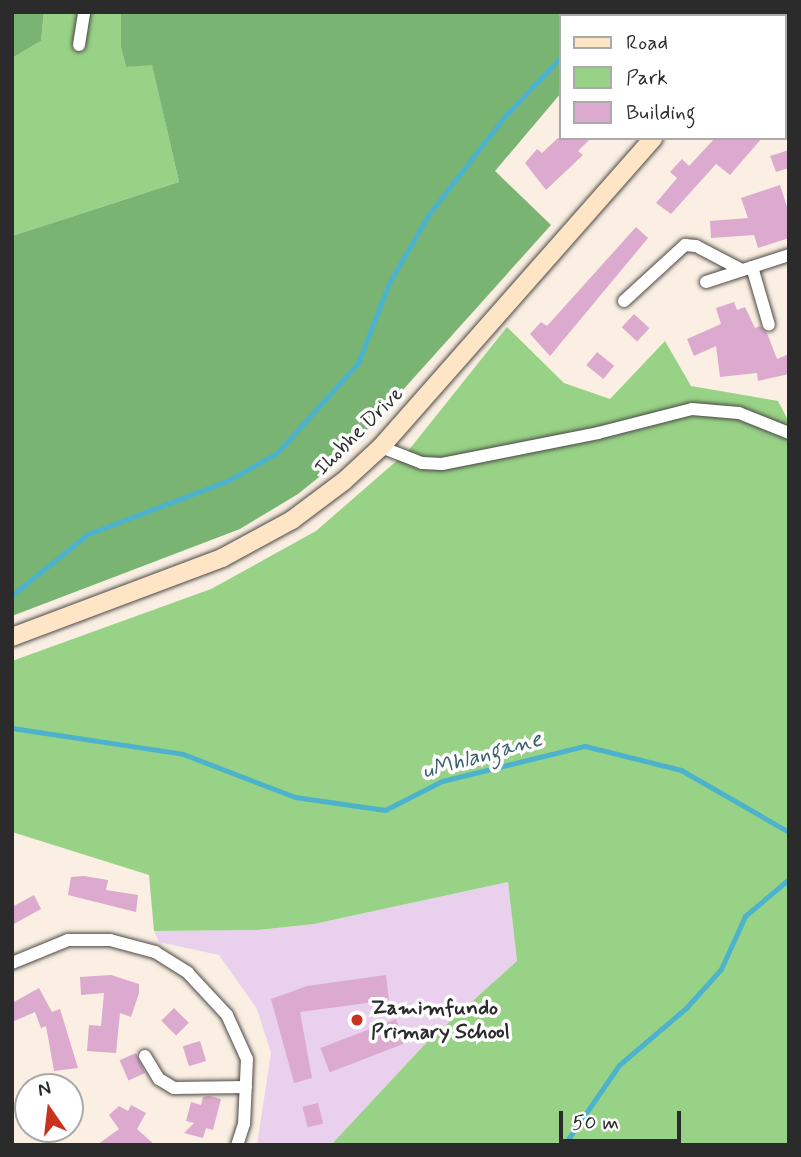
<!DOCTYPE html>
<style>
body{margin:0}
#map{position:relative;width:801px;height:1157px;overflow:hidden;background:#faefe2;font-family:Mynerve,sans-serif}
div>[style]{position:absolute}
.built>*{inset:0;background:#e9d1ed}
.green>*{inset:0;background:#98d286}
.forest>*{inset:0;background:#7ab473}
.stream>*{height:5px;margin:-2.5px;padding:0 2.5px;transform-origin:2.5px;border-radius:2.5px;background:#4db2cc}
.building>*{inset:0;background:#dcaacf;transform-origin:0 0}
.roads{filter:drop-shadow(0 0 2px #4a4846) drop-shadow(0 0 2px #4a4846)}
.street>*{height:12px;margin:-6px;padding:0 6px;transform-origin:6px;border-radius:6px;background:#fff}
.secondary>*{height:18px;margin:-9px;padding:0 9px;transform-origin:9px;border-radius:9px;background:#fee5c5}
.dots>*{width:19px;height:19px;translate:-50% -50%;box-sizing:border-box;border:4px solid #fff;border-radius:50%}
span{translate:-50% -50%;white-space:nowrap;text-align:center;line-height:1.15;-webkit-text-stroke:7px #fff;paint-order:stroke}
.street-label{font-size:21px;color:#2b2b2b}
.poi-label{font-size:21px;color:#2b2b2b;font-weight:700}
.left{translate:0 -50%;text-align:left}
.water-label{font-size:23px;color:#39616b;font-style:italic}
.frame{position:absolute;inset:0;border:14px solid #2b2b2b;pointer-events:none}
.legend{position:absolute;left:559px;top:14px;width:228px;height:126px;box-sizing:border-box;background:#fff;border:2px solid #aaa;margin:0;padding:9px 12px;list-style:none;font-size:21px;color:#2b2b2b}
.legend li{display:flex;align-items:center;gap:14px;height:35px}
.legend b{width:35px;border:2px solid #aaa}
.north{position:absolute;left:14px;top:1073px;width:70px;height:70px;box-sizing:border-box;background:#fff;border:2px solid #aaa;border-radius:50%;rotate:346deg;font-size:19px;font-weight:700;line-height:28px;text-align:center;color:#2b2b2b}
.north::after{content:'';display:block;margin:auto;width:24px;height:32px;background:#c8321e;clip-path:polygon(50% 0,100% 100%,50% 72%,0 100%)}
.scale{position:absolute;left:559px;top:1111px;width:122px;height:32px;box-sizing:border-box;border:4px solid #2b2b2b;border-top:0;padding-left:9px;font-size:21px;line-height:24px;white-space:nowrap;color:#2b2b2b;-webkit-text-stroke:5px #fff;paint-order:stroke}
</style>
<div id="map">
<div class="built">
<div style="clip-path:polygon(508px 882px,517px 961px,426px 1043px,331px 1145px,257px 1145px,271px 1053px,257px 1009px,219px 955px,159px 942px,154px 931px,258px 930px,314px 924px)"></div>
</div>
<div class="green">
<div style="clip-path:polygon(44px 12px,121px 12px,121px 48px,126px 67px,152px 64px,179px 182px,12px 236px,12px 58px,41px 41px)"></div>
<div style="clip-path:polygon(507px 327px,564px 383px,610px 399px,665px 341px,691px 386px,778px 401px,789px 422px,789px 1145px,331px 1145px,426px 1043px,517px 961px,508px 882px,314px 924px,258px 930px,154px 931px,149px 875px,12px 832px,12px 661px,211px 589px,316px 531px,408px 451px)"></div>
</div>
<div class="forest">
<div style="clip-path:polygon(12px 12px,44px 12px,41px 41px,12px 58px)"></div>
<div style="clip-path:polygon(121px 12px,631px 12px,561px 16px,561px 93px,495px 171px,551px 225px,339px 461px,298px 494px,240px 529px,12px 616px,12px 236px,179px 182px,152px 65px,126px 67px,121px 48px)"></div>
</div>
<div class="stream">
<div style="left:600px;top:16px;width:5px;rotate:-53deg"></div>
<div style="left:12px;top:595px;width:97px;rotate:-38.8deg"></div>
<div style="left:88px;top:534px;width:149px;rotate:-20.9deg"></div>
<div style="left:227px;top:481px;width:57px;rotate:-29.2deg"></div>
<div style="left:277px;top:453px;width:121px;rotate:-48deg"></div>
<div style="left:358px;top:363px;width:86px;rotate:-68.8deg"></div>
<div style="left:389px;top:283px;width:80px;rotate:-59.9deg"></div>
<div style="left:429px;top:214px;width:123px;rotate:-52.3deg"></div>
<div style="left:504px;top:117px;width:83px;rotate:-46.5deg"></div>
<div style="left:12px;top:728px;width:173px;rotate:8.6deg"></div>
<div style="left:183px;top:754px;width:120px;rotate:21deg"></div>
<div style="left:295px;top:797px;width:91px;rotate:8.2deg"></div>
<div style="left:385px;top:810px;width:64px;rotate:-27deg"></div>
<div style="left:442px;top:781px;width:147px;rotate:-13.8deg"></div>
<div style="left:585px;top:746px;width:99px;rotate:14deg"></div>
<div style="left:681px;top:770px;width:125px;rotate:29.9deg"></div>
<div style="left:564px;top:1145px;width:97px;rotate:-55.5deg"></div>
<div style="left:619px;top:1065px;width:88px;rotate:-40.4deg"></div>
<div style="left:686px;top:1008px;width:52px;rotate:-48.1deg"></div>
<div style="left:721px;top:969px;width:58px;rotate:-65.6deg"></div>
<div style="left:745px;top:916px;width:57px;rotate:-40.1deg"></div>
</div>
<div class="building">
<div style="clip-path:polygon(558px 138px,591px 138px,578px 151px,583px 155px,546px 190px,525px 163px,537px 149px,542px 153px)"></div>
<div style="clip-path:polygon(715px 138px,762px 138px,730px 175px,716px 164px,671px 214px,656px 203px,677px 178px,670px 172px,682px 159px,689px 166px)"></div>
<div style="clip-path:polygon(789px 150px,789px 168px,776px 172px,770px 156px)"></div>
<div style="clip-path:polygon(780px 185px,789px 213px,789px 238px,758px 248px,754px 235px,711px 238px,710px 221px,748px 218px,741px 198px)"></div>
<div style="clip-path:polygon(636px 227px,648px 238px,550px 356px,530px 334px,541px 322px,547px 326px)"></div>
<div style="clip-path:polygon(734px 302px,737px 310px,745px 307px,755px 328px,760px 326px,767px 333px,777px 359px,789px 354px,789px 374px,758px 381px,757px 373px,720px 377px,716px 346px,694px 356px,687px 339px,721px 324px,716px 308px)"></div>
<div style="left:634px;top:314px;width:21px;height:18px;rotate:43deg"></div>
<div style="left:597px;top:352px;width:22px;height:17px;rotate:39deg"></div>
<div style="clip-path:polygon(84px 876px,108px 880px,106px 890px,138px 895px,136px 912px,68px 895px,71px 877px)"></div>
<div style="clip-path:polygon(34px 895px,41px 909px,12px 925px,12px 907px)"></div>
<div style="clip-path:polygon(111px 975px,139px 984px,139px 993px,131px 1017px,120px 1013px,116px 1053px,87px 1051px,89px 1025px,101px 1026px,104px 993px,81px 995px,80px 977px)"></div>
<div style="clip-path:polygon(386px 975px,389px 1000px,300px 1012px,312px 1078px,294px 1083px,271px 999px,307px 986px)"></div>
<div style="clip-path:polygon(39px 988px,52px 1012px,60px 1009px,78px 1068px,54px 1071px,46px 1026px,41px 1028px,35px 1012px,12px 1022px,12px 1003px)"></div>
<div style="left:174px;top:1008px;width:21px;height:18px;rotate:45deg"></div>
<div style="left:396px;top:1019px;width:26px;height:81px;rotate:69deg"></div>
<div style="left:200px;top:1041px;width:21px;height:18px;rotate:73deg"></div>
<div style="left:136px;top:1053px;width:22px;height:18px;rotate:66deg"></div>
<div style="clip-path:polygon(209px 1096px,221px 1099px,213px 1130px,206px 1128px,203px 1138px,184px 1133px,194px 1123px,186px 1121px,191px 1102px,201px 1105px,203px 1097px)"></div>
<div style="left:318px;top:1103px;width:21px;height:16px;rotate:76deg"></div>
<div style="clip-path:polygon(131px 1105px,146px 1113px,137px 1129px,155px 1145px,97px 1145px,119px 1129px,109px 1115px,119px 1106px,128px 1111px)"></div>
</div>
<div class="roads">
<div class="street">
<div style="left:785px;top:40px;width:5px;rotate:37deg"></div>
<div style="left:79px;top:45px;width:33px;rotate:-81deg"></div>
<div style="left:752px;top:267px;width:60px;rotate:73.7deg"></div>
<div style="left:706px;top:282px;width:87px;rotate:-18deg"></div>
<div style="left:624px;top:301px;width:83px;rotate:-42.6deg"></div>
<div style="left:685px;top:245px;width:11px;rotate:5deg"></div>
<div style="left:696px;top:246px;width:52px;rotate:27.6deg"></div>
<div style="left:381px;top:447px;width:44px;rotate:21.3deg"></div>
<div style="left:422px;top:463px;width:20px;rotate:3deg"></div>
<div style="left:442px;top:464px;width:159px;rotate:-11.2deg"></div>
<div style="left:598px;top:433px;width:97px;rotate:-14.3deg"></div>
<div style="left:692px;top:409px;width:47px;rotate:4.9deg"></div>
<div style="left:739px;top:413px;width:54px;rotate:21.8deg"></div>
<div style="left:12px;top:963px;width:61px;rotate:-22.3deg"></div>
<div style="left:68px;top:940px;width:42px"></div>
<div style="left:110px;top:940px;width:47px;rotate:14.9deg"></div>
<div style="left:155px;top:952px;width:39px;rotate:32deg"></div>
<div style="left:188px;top:973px;width:57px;rotate:47.1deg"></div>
<div style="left:227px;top:1015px;width:48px;rotate:65.6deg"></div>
<div style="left:247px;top:1059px;width:65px;rotate:92.6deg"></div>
<div style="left:244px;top:1124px;width:22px;rotate:108deg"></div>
<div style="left:145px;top:1056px;width:27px;rotate:59deg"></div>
<div style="left:159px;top:1079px;width:17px;rotate:31deg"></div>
<div style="left:174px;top:1088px;width:72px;rotate:-0.8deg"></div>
</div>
<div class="secondary">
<div style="left:760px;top:16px;width:5px;rotate:-53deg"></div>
<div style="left:12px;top:637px;width:224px;rotate:-20.6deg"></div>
<div style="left:222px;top:558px;width:80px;rotate:-28.5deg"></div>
<div style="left:292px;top:520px;width:65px;rotate:-36.9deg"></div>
<div style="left:344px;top:481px;width:50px;rotate:-42.6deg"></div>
<div style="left:381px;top:447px;width:412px;rotate:-48.6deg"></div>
</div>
</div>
<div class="dots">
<div style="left:357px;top:1020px;background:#c8321e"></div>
</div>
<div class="street-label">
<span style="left:359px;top:431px;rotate:-45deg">Ihobhe Drive</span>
</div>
<div class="poi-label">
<span class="left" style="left:371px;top:1020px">Zamimfundo<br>Primary School</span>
</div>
<div class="water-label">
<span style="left:482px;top:756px;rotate:-16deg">uMhlangane</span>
</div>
<div class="frame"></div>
<ul class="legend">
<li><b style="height:9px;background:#fee5c5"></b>Road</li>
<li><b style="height:19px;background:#98d286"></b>Park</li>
<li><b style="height:19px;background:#dcaacf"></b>Building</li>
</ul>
<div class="north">N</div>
<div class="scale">50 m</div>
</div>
